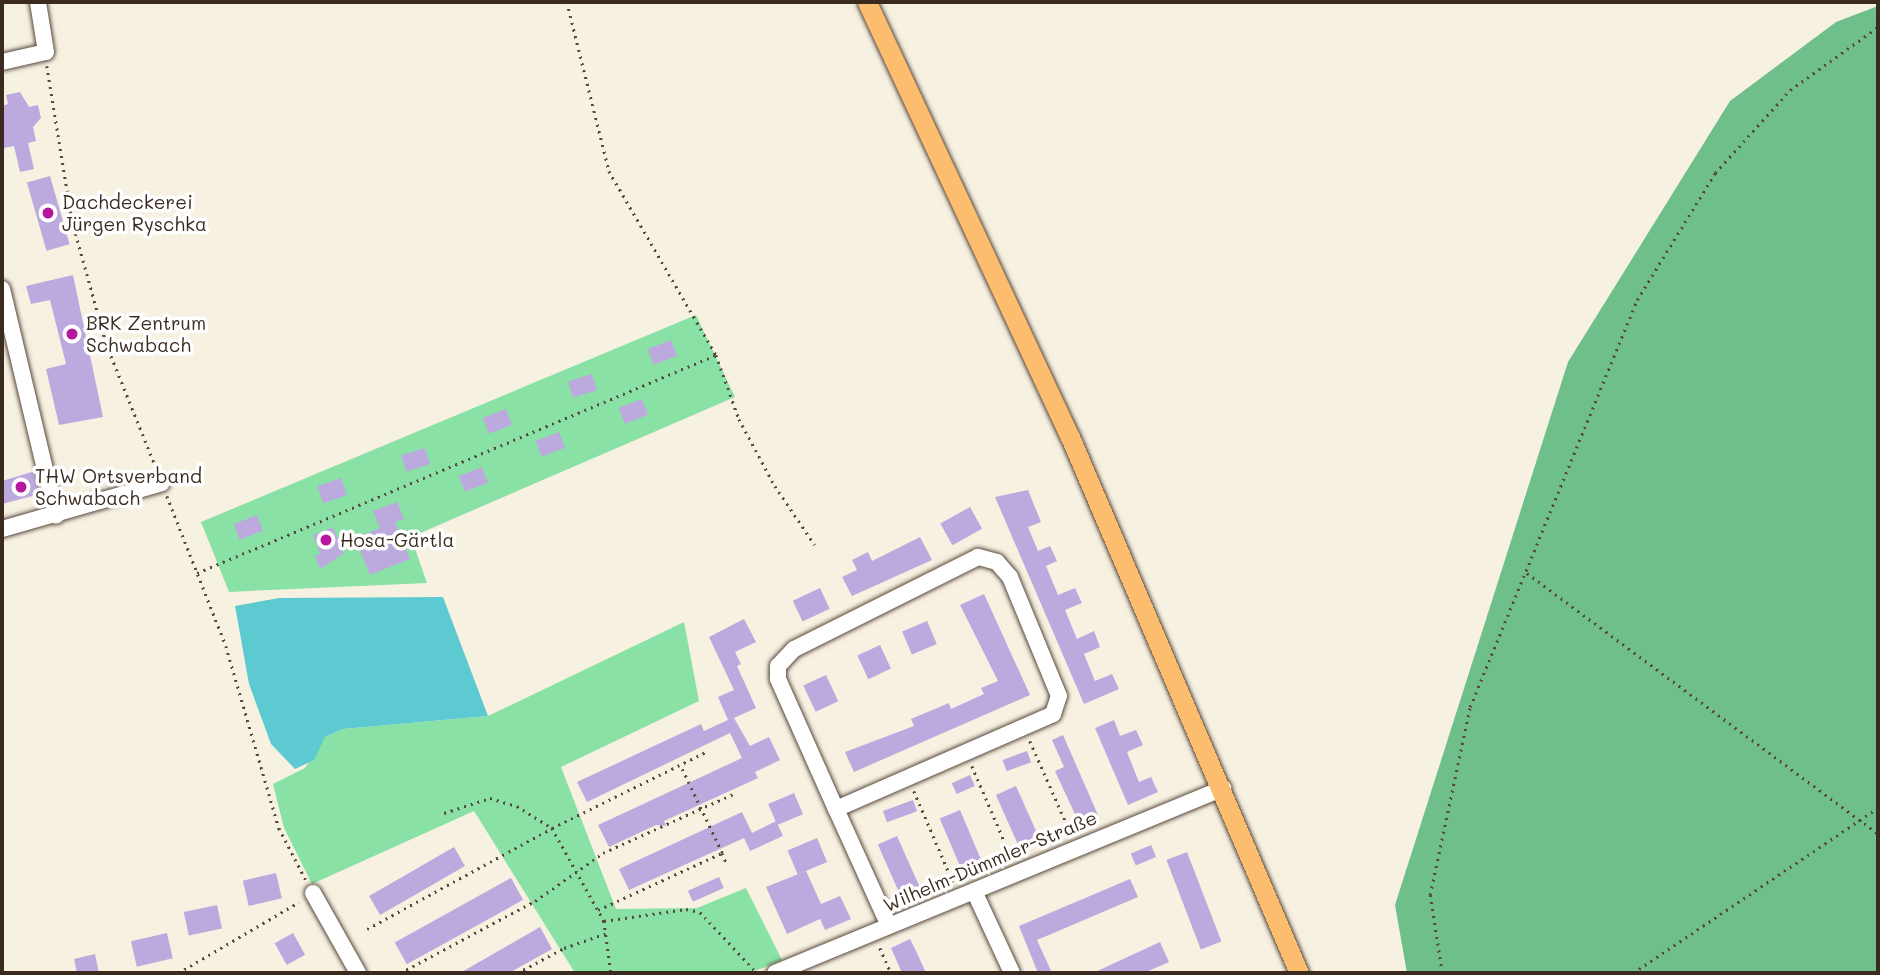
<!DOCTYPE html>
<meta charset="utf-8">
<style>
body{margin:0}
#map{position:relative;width:1880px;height:975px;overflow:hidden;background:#f7f1e2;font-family:Mali,sans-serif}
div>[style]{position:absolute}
.green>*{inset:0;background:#8ae1a5}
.forest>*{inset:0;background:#6fbf8a}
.water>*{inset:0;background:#5dcad2}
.building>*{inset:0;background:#bcaade;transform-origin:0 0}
.path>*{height:2.5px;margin-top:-1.25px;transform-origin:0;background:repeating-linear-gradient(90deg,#57483b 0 2px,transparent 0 7px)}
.roads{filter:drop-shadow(0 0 2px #57483b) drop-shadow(0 0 2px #57483b)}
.minor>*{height:16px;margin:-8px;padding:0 8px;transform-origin:8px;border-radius:8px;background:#fff}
.major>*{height:19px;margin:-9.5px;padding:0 9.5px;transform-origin:9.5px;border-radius:9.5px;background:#fcbd6f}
.dots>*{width:19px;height:19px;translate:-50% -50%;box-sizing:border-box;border:4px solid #fff;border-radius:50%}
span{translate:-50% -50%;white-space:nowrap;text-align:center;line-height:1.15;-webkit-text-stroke:7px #fff;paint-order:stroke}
.poi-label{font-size:19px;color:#3b2a1e}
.left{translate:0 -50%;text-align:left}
.street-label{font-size:19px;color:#3b2a1e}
.frame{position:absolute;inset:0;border:4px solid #3b2a1e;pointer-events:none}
</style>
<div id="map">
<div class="green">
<div style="clip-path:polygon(696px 315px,735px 397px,411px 537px,427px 583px,229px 592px,201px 522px)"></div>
<div style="clip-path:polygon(684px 622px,699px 701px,561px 767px,616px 909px,697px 908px,746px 888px,782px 960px,750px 973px,575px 973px,474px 811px,312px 884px,284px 828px,273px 784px,305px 768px,325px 737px,343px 729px,488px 716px)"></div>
</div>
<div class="forest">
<div style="clip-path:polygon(1878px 6px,1878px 973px,1407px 973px,1395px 905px,1568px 362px,1730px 101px,1836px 22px)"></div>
</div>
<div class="water">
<div style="clip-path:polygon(443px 597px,488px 716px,343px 729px,325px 737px,314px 760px,295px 769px,271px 744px,249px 684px,235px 606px,279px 598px)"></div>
</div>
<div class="building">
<div style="clip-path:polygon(20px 92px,29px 107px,38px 105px,41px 118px,33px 127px,36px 141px,28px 143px,34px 169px,20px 172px,14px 146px,4px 148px,2px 137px,2px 106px,8px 104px,6px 95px)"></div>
<div style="left:50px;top:176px;width:71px;height:24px;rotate:74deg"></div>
<div style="clip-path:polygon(73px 275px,103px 417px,59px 425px,46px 369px,66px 364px,50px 300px,31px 304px,26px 286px)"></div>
<div style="left:671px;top:340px;width:17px;height:25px;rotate:69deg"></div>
<div style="left:592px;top:374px;width:17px;height:25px;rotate:73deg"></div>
<div style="left:642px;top:399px;width:17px;height:25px;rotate:69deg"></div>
<div style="left:506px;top:409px;width:17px;height:25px;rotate:69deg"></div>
<div style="left:559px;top:432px;width:17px;height:25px;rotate:69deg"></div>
<div style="left:425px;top:448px;width:17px;height:25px;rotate:73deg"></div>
<div style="left:482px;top:467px;width:17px;height:25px;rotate:69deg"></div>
<div style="clip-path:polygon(35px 471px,40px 494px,2px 504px,2px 481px)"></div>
<div style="left:341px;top:478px;width:18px;height:25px;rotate:71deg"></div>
<div style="clip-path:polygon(1028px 490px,1041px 522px,1028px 527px,1038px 551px,1050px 546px,1057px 561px,1046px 566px,1058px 595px,1075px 588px,1082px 603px,1065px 610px,1077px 639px,1094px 631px,1100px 647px,1084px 654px,1095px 681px,1112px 674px,1119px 689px,1084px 704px,995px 497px)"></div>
<div style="clip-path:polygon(397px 502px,404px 519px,395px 522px,410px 559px,370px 575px,355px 538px,380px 528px,373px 511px)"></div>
<div style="left:970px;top:507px;width:25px;height:34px;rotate:61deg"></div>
<div style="left:257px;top:515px;width:17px;height:25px;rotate:69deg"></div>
<div style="clip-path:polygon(333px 527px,344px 553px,320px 569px,315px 556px,320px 554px,313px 535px)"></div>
<div style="clip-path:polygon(920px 537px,932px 560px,852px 596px,842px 577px,857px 570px,852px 560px,868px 552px,872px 561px)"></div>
<div style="left:820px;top:588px;width:23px;height:30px;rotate:65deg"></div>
<div style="clip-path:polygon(984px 594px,1030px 695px,854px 772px,845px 752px,914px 726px,911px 719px,949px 703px,951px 709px,984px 694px,981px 688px,998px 681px,960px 605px)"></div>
<div style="clip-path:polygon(744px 619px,756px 642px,735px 652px,741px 664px,737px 666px,756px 708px,734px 718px,750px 746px,769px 737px,780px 760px,755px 772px,758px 778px,664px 821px,666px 826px,656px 825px,609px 847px,598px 825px,742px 758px,730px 733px,587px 802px,577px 782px,701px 724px,704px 731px,728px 720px,718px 697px,734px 690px,709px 637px)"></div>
<div style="left:927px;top:621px;width:25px;height:27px;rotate:67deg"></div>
<div style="left:880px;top:645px;width:26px;height:25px;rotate:65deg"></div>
<div style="left:826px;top:675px;width:29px;height:25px;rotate:65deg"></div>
<div style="clip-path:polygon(1114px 720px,1120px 736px,1136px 730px,1143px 745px,1127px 752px,1139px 782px,1151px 777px,1158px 792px,1128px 805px,1095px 728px)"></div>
<div style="clip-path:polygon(1063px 735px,1098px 815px,1079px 823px,1055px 771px,1064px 767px,1052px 740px)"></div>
<div style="left:1027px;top:751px;width:12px;height:26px;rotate:70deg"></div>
<div style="left:970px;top:775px;width:12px;height:20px;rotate:66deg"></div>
<div style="left:1016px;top:786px;width:57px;height:22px;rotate:66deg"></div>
<div style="left:794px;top:793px;width:23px;height:28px;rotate:67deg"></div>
<div style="left:913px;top:800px;width:12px;height:32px;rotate:70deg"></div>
<div style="left:960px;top:810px;width:58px;height:22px;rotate:67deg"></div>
<div style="clip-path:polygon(742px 812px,752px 833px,776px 821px,783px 836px,750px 851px,744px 838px,629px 890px,619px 869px)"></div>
<div style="left:897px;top:836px;width:59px;height:21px;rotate:66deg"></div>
<div style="left:817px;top:838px;width:26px;height:32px;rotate:67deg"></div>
<div style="left:1151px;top:845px;width:13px;height:22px;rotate:67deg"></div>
<div style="left:454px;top:847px;width:22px;height:98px;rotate:60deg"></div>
<div style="left:1187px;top:852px;width:96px;height:22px;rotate:69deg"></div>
<div style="clip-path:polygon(806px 871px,821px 904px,840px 896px,851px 919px,825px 930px,820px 919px,787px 934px,766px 887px)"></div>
<div style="left:276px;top:873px;width:26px;height:34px;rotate:77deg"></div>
<div style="left:719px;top:877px;width:12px;height:34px;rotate:66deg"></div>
<div style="left:511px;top:878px;width:25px;height:133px;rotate:61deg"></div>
<div style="clip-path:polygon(1130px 879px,1138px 897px,1037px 940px,1052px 973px,1038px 973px,1019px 926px)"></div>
<div style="left:217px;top:905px;width:24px;height:34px;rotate:78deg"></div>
<div style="clip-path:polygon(540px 927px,552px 949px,509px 973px,460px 973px)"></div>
<div style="left:167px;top:933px;width:26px;height:37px;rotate:77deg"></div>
<div style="left:293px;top:933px;width:25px;height:21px;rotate:61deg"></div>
<div style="clip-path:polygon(910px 939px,917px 953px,926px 973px,902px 973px,891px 948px)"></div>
<div style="clip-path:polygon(1160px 942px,1169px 962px,1144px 973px,1093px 973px)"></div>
<div style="clip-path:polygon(95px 954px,99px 973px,77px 973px,74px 959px)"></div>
</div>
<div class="path">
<div style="left:567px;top:2px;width:174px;rotate:76deg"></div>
<div style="left:609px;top:171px;width:213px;rotate:59.8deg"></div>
<div style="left:716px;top:355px;width:68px;rotate:70.2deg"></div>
<div style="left:739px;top:419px;width:76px;rotate:61.8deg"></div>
<div style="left:775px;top:486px;width:71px;rotate:55.9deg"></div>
<div style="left:47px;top:66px;width:156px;rotate:80.8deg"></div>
<div style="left:72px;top:220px;width:128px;rotate:74.5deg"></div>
<div style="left:106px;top:343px;width:137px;rotate:68.1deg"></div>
<div style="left:167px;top:496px;width:161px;rotate:68.5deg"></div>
<div style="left:226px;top:646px;width:190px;rotate:73.8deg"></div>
<div style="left:279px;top:828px;width:59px;rotate:62.6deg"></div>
<div style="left:197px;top:573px;width:563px;rotate:-22.78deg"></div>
<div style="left:1527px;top:573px;width:437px;rotate:36.6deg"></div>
<div style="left:1030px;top:741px;width:102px;rotate:66.2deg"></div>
<div style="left:972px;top:766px;width:101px;rotate:66.7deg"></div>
<div style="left:914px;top:791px;width:99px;rotate:66.8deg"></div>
<div style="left:444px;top:813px;width:48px;rotate:-18.1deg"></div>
<div style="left:490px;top:798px;width:28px;rotate:17deg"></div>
<div style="left:517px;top:806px;width:41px;rotate:32.2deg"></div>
<div style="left:552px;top:828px;width:107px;rotate:60.8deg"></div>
<div style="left:604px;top:921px;width:52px;rotate:82.3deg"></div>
<div style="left:722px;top:853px;width:10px;rotate:66deg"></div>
<div style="left:598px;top:910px;width:136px;rotate:-24.7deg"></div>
<div style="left:722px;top:853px;width:98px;rotate:-115.5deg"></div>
<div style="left:604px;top:921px;width:83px;rotate:-8.3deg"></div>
<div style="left:686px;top:909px;width:14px;rotate:12deg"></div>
<div style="left:700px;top:912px;width:83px;rotate:46.9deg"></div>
<div style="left:367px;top:929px;width:211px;rotate:-28.6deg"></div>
<div style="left:552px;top:828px;width:174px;rotate:-26.3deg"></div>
<div style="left:880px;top:948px;width:27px;rotate:66deg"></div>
<div style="left:178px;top:973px;width:140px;rotate:-30.4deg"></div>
<div style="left:400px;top:973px;width:153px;rotate:-28.1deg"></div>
<div style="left:535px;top:901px;width:83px;rotate:-35.2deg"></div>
<div style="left:603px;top:853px;width:145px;rotate:-24.4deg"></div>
<div style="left:517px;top:973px;width:53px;rotate:-28deg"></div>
<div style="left:564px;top:948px;width:46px;rotate:-19.2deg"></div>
<div style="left:1442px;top:973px;width:79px;rotate:-98.7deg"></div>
<div style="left:1430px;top:895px;width:192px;rotate:-78deg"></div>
<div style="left:1470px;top:707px;width:440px;rotate:-67.7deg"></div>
<div style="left:1637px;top:300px;width:149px;rotate:-58.4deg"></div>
<div style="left:1715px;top:173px;width:112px;rotate:-47.9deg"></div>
<div style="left:1790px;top:90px;width:108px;rotate:-35.6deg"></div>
<div style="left:1633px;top:973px;width:295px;rotate:-34deg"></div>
</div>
<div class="roads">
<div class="minor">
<div style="left:2px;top:62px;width:45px;rotate:-12.8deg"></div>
<div style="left:46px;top:52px;width:51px;rotate:-99.1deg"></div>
<div style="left:2px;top:289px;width:233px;rotate:76.6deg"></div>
<div style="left:2px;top:529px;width:166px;rotate:-16deg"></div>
<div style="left:836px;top:809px;width:237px;rotate:-23.6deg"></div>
<div style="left:1053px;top:714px;width:19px;rotate:-72deg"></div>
<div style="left:1059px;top:696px;width:129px;rotate:-112.4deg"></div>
<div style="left:1010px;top:577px;width:20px;rotate:-131deg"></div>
<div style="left:997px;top:562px;width:20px;rotate:-165deg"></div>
<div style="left:978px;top:557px;width:206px;rotate:153.4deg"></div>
<div style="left:794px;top:649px;width:23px;rotate:133deg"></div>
<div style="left:778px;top:666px;width:13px;rotate:90deg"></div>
<div style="left:778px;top:679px;width:142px;rotate:66deg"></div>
<div style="left:836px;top:809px;width:128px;rotate:65.6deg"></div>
<div style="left:974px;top:891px;width:90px;rotate:65.1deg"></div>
<div style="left:313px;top:893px;width:92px;rotate:60.6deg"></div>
<div style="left:775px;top:973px;width:485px;rotate:-22.4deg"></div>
</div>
<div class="major">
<div style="left:867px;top:2px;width:480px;rotate:65deg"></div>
<div style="left:1070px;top:437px;width:583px;rotate:66.87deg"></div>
</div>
</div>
<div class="dots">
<div style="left:48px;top:213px;background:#b5179e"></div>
<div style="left:72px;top:334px;background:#b5179e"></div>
<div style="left:21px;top:487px;background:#b5179e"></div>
<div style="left:326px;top:540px;background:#b5179e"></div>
</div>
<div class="poi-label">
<span class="left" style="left:62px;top:213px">Dachdeckerei<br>Jürgen Ryschka</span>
<span class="left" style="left:86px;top:334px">BRK Zentrum<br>Schwabach</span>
<span class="left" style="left:35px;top:487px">THW Ortsverband<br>Schwabach</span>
<span class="left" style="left:340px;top:540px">Hosa-Gärtla</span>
</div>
<div class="street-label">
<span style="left:990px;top:861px;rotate:-23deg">Wilhelm-Dümmler-Straße</span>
</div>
<div class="frame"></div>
</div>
